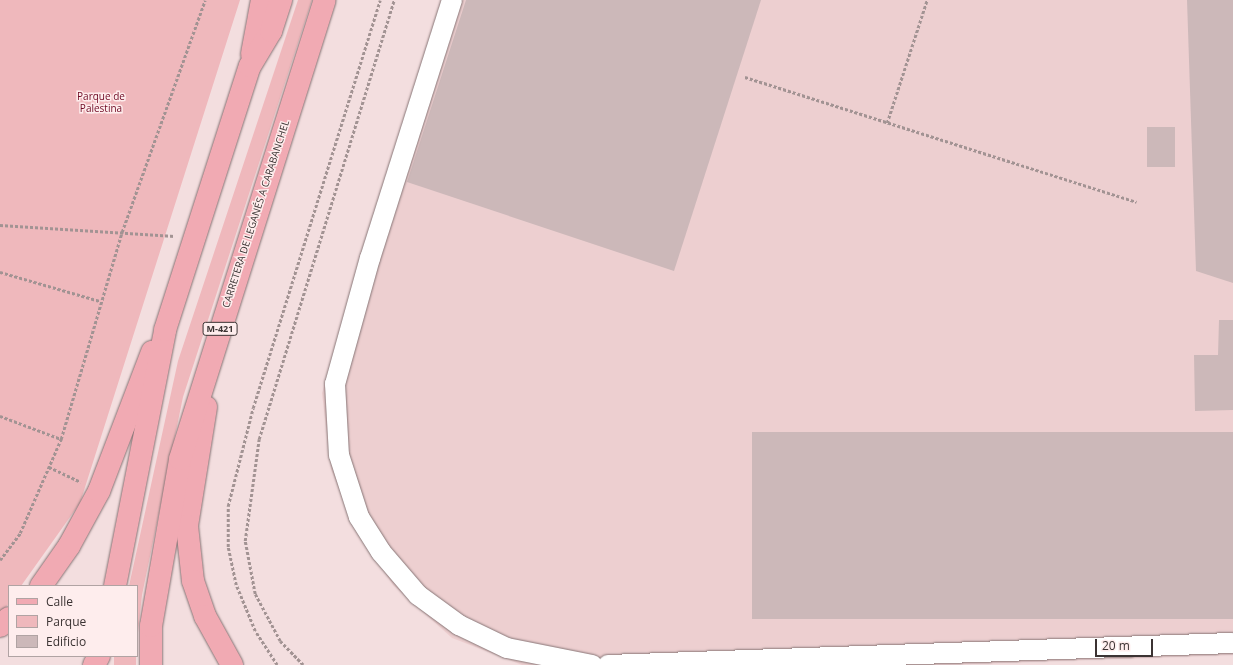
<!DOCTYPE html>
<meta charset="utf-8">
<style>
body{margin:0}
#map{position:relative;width:1233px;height:665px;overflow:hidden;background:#f3dedf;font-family:"Open Sans",sans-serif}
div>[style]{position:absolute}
.built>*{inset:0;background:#edcfd0}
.green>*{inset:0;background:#efb8bc;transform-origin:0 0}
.building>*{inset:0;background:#ccb8b9;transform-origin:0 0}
.path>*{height:2.5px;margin-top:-1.25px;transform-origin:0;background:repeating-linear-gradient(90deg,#a29393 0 3px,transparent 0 5px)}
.roads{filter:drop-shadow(0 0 1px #877576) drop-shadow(0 0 1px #877576)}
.minor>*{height:20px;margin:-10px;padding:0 10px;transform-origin:10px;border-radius:10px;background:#fff}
.major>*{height:22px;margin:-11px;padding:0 11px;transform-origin:11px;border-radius:11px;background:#f1aab3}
span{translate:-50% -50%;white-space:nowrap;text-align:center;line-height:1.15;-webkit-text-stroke:3px #feeded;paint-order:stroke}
.shield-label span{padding:1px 3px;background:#feeded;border:1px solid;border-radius:3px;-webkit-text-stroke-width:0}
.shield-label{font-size:9px;color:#3b3333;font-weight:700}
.park-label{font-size:10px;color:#6f0a24}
.street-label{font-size:10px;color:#3b3333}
.legend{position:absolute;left:8px;top:585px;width:130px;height:72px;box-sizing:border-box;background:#feeded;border:1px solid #b0a3a3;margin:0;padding:5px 7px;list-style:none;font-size:12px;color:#3b3333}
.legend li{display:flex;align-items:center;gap:8px;height:20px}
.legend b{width:20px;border:1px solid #b0a3a3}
.scale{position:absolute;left:1095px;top:639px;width:58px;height:18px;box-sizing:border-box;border:2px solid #3b3333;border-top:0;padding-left:5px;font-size:12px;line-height:14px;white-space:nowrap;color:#3b3333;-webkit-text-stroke:3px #feeded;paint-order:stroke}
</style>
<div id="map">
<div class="built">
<div style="clip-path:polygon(444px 0,1233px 0,1233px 655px,944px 665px,522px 665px,452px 638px,393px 585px,353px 523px,331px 469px,322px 393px)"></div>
</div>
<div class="green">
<div style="clip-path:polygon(0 0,240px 0,80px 503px,21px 586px,9px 586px,9px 603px,0 616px)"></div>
<div style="clip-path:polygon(298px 0,312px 0,183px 397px,142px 595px,137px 642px,137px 586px,129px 586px,178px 361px)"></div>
<div style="left:114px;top:656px;width:22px;height:9px"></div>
</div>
<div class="building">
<div style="clip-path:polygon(466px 0,761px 0,674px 271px,407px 182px)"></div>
<div style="clip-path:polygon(1187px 0,1233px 0,1233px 283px,1196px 271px)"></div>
<div style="left:1147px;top:127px;width:28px;height:40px"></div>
<div style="clip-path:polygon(1219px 320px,1233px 320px,1233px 410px,1195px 411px,1194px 355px,1218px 355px)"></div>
<div style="left:1233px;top:432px;width:187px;height:481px;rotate:90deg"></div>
</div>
<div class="path">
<div style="left:745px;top:77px;width:411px;rotate:17.7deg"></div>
<div style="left:887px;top:123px;width:129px;rotate:-72deg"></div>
<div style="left:0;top:225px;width:175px;rotate:3.6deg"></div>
<div style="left:0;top:272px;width:104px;rotate:16.2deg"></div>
<div style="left:0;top:416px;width:65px;rotate:20.7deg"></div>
<div style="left:49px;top:467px;width:35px;rotate:25deg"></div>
<div style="left:0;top:560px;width:34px;rotate:-53deg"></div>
<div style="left:20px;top:533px;width:103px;rotate:-66.4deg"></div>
<div style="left:61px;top:439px;width:216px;rotate:-73.6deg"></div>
<div style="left:122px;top:232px;width:246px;rotate:-70.3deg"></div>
<div style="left:277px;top:665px;width:40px;rotate:-122.9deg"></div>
<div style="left:255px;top:631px;width:50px;rotate:-112.4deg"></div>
<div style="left:236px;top:585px;width:39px;rotate:-102deg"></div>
<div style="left:228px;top:547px;width:41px;rotate:-90deg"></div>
<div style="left:228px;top:506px;width:101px;rotate:-75.7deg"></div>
<div style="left:253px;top:408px;width:427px;rotate:-72.7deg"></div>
<div style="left:303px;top:665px;width:33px;rotate:-134deg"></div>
<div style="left:280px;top:641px;width:53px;rotate:-118deg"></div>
<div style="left:255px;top:594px;width:54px;rotate:-100.7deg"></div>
<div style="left:245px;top:541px;width:103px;rotate:-82.2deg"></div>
<div style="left:259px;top:439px;width:459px;rotate:-72.9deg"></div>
</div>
<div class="roads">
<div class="minor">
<div style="left:452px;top:0;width:271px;rotate:107.6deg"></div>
<div style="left:370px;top:258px;width:131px;rotate:105.5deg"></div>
<div style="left:335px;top:384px;width:71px;rotate:86.8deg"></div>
<div style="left:339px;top:455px;width:65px;rotate:72.1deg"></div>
<div style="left:359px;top:517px;width:41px;rotate:57.8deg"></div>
<div style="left:381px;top:552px;width:57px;rotate:49.3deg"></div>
<div style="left:418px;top:595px;width:51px;rotate:36.2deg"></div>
<div style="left:459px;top:625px;width:53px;rotate:25.6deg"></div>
<div style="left:507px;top:648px;width:87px;rotate:11.3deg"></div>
<div style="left:608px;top:665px;width:625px;rotate:-2.02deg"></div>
</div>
<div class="major">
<div style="left:252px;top:54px;width:55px;rotate:-79.5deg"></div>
<div style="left:206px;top:407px;width:121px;rotate:99.1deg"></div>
<div style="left:187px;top:526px;width:55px;rotate:83.8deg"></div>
<div style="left:193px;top:581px;width:37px;rotate:71deg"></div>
<div style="left:205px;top:616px;width:56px;rotate:61.1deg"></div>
<div style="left:41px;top:586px;width:49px;rotate:-55deg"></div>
<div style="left:69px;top:546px;width:63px;rotate:-61.4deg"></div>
<div style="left:99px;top:491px;width:149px;rotate:-69.1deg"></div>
<div style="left:115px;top:586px;width:261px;rotate:-78.9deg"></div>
<div style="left:165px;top:330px;width:277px;rotate:-72.2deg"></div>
<div style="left:250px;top:66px;width:41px;rotate:-59deg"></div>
<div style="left:271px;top:31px;width:33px;rotate:-72deg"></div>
<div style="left:0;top:626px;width:12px;rotate:-42deg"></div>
<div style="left:94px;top:665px;width:10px;rotate:-61deg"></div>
<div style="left:151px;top:665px;width:39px;rotate:-90deg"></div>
<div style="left:151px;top:626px;width:169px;rotate:-80.1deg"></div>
<div style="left:180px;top:459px;width:481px;rotate:-72.5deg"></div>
</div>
</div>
<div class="shield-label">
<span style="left:220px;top:329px">M-421</span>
</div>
<div class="park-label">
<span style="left:101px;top:102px">Parque de<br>Palestina</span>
</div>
<div class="street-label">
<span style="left:256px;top:214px;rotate:-72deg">CARRETERA DE LEGANÉS A CARABANCHEL</span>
</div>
<ul class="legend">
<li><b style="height:5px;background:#f1aab3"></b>Calle</li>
<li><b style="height:11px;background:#efb8bc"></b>Parque</li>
<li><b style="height:11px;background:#ccb8b9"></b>Edificio</li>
</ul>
<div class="scale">20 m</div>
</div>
